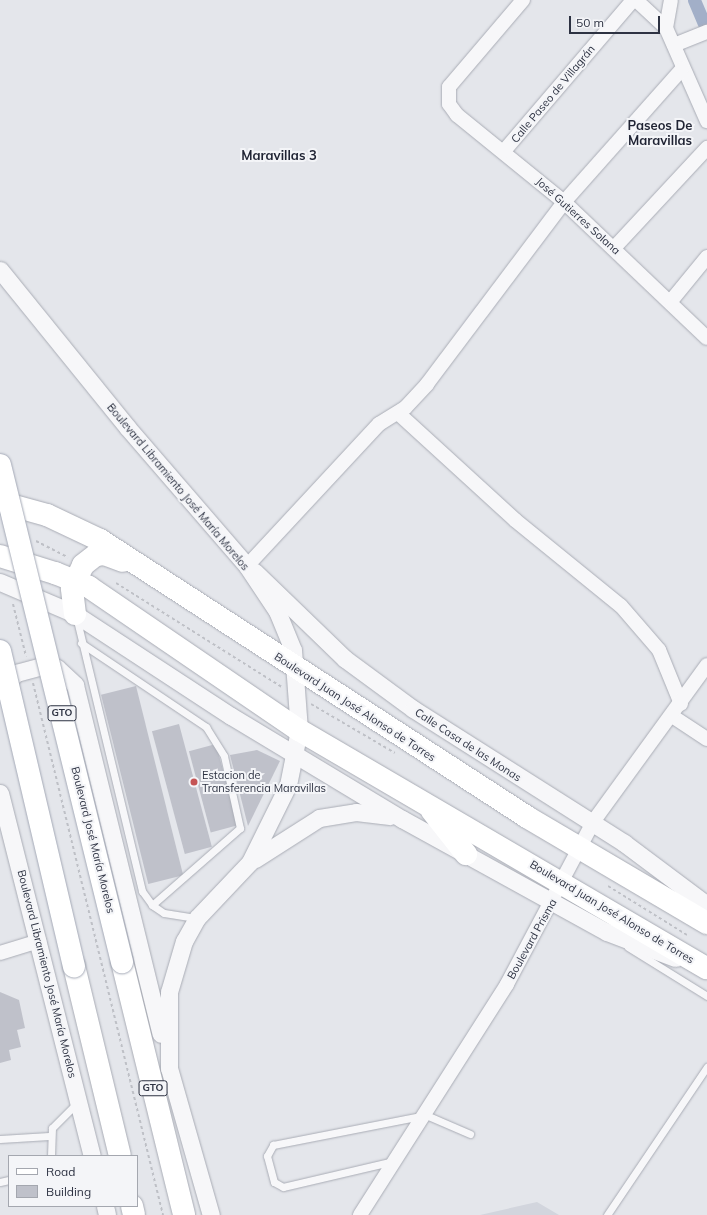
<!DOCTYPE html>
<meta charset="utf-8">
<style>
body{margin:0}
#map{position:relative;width:707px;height:1215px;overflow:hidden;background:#e4e6eb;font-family:Mulish,sans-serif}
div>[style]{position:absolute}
.built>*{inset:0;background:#d2d5dd}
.canal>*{height:13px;margin:-6.5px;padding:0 6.5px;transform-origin:6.5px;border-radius:6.5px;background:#a2afc8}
.building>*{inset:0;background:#bfc1ca;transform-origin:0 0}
.path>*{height:2px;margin-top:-1px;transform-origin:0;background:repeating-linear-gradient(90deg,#bec0c6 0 3px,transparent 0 6px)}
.roads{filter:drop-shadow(0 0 1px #a9acb5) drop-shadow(0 0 1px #a9acb5)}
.service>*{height:7px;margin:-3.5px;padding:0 3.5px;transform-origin:3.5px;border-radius:3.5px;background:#f7f7f9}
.minor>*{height:14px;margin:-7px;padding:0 7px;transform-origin:7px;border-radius:7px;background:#f7f7f9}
.tertiary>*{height:17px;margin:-8.5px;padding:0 8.5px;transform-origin:8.5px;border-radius:8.5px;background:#f7f7f9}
.primary>*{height:22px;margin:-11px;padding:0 11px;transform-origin:11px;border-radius:11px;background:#fff}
.bridges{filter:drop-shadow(0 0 1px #a4a9b6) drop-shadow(0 0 1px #a4a9b6)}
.primary-bridge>*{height:22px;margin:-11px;padding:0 11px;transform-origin:11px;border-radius:11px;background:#fff}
.dots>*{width:11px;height:11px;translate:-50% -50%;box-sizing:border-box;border:2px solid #f4f5f8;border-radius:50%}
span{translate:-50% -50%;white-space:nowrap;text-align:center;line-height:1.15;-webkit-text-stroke:4px #f4f5f8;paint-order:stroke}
.shield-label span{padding:1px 3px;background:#f4f5f8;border:1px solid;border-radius:3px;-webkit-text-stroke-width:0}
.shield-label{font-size:10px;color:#2d3242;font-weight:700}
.street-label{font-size:11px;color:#2d3242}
.poi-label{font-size:11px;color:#2d3242}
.left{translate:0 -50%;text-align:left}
.quarter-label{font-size:13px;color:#1f2333;font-weight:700}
.legend{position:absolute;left:8px;top:1155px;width:130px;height:52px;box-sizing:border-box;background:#f4f5f8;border:1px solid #a4a7af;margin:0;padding:5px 7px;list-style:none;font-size:12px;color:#2d3242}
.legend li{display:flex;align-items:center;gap:8px;height:20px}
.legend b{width:20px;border:1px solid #a4a7af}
.scale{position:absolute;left:569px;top:16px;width:91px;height:18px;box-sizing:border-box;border:2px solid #2d3242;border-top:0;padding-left:5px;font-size:12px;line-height:14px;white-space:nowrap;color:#2d3242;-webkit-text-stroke:3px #f4f5f8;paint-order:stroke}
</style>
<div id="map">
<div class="built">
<div style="clip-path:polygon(537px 1202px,559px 1215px,480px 1215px)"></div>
</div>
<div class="canal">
<div style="left:694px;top:0;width:33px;rotate:67deg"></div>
</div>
<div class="building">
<div style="left:136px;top:686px;width:195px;height:36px;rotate:76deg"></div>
<div style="left:179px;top:724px;width:127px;height:28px;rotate:75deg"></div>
<div style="left:216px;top:744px;width:84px;height:28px;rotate:75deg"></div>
<div style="clip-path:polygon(257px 750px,280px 761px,248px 826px,230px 755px)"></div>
<div style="clip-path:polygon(0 992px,19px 1000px,25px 1028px,17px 1030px,21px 1047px,9px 1050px,11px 1060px,0 1063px)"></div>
</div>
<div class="path">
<div style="left:36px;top:541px;width:36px;rotate:27deg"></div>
<div style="left:116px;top:583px;width:196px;rotate:32.1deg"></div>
<div style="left:13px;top:604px;width:54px;rotate:76deg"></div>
<div style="left:33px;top:683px;width:548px;rotate:76.27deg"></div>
<div style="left:311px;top:704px;width:97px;rotate:30.3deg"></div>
<div style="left:608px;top:886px;width:93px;rotate:31.8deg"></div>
</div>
<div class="roads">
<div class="service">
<div style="left:76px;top:616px;width:283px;rotate:76.5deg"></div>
<div style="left:142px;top:891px;width:17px;rotate:54deg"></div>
<div style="left:152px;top:905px;width:14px;rotate:34deg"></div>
<div style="left:164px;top:913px;width:32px;rotate:9deg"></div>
<div style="left:81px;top:643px;width:151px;rotate:33.9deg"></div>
<div style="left:206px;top:727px;width:34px;rotate:58deg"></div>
<div style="left:224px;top:756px;width:74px;rotate:77.5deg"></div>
<div style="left:240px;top:828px;width:117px;rotate:138.8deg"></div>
<div style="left:628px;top:947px;width:93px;rotate:31.8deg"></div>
<div style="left:0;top:1139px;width:49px;rotate:-3.5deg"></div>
<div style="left:51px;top:1156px;width:28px;rotate:-88deg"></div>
<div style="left:52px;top:1128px;width:35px;rotate:-45deg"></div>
<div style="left:394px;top:1161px;width:114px;rotate:166.8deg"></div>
<div style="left:283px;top:1187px;width:10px;rotate:-151deg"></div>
<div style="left:274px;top:1182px;width:27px;rotate:-105deg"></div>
<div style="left:267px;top:1156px;width:13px;rotate:-61deg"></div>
<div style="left:273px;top:1145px;width:156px;rotate:-11.1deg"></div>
<div style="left:426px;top:1115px;width:48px;rotate:23.4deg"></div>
<div style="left:0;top:1182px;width:9px;rotate:-13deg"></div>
<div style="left:607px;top:1215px;width:179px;rotate:-56deg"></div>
</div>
<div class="minor">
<div style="left:523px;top:0;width:114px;rotate:130.4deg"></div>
<div style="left:449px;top:87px;width:17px;rotate:90deg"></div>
<div style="left:449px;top:104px;width:14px;rotate:54deg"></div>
<div style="left:457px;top:115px;width:138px;rotate:39.1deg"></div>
<div style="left:564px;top:202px;width:197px;rotate:43.6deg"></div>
<div style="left:636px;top:0;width:41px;rotate:43deg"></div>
<div style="left:666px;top:28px;width:102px;rotate:66.2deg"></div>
<div style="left:666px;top:28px;width:28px;rotate:-80deg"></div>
<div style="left:674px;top:45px;width:35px;rotate:-22deg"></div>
<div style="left:504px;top:151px;width:199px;rotate:-49.5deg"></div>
<div style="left:614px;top:248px;width:137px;rotate:-47.1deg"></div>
<div style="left:671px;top:301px;width:57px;rotate:-50.7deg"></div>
<div style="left:398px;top:413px;width:159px;rotate:42.4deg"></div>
<div style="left:515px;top:520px;width:136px;rotate:39.1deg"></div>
<div style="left:621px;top:606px;width:58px;rotate:49.2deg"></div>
<div style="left:659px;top:650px;width:58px;rotate:67.8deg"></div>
<div style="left:247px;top:566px;width:194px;rotate:-47.1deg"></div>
<div style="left:379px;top:424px;width:31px;rotate:-32deg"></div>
<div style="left:405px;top:408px;width:33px;rotate:-47deg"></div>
<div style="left:427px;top:384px;width:228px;rotate:-53deg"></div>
<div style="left:564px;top:202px;width:178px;rotate:-48.4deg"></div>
<div style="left:672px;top:716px;width:42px;rotate:33.3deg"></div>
<div style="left:0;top:953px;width:41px;rotate:-17.1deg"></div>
<div style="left:360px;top:1215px;width:274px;rotate:-57.5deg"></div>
<div style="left:507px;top:984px;width:183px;rotate:-62deg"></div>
<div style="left:593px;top:822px;width:194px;rotate:-54deg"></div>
</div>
<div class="tertiary">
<div style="left:0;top:270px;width:202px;rotate:51deg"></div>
<div style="left:127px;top:427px;width:184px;rotate:49.2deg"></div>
<div style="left:247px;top:566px;width:54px;rotate:56.3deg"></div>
<div style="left:277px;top:611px;width:42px;rotate:67.7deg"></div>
<div style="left:293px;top:650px;width:80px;rotate:85.7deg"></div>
<div style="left:299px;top:730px;width:56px;rotate:101.3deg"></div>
<div style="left:288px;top:785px;width:86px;rotate:116.3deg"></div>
<div style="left:250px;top:862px;width:77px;rotate:133.4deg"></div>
<div style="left:197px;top:918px;width:26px;rotate:119deg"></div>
<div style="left:184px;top:941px;width:53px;rotate:106.4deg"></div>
<div style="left:169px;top:992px;width:76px;rotate:90deg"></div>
<div style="left:169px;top:1068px;width:153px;rotate:74.1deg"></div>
<div style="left:255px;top:572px;width:125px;rotate:44deg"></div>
<div style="left:345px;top:659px;width:84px;rotate:36.3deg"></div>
<div style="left:413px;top:709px;width:250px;rotate:32.4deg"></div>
<div style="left:624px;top:843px;width:104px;rotate:36.8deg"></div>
<div style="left:0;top:582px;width:82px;rotate:23.1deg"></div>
<div style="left:75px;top:614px;width:186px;rotate:33.2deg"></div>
<div style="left:231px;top:716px;width:200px;rotate:31.1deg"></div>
<div style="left:402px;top:819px;width:234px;rotate:28.9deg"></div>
<div style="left:607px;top:932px;width:73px;rotate:20.9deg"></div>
<div style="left:0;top:689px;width:23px;rotate:-45deg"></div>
<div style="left:16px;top:673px;width:28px;rotate:-15deg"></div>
<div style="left:43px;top:666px;width:14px;rotate:8deg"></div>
<div style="left:57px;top:668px;width:25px;rotate:43deg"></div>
<div style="left:75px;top:685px;width:359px;rotate:76.2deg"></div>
<div style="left:0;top:793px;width:374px;rotate:75.8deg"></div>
<div style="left:255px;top:859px;width:76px;rotate:-32.6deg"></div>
<div style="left:319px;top:818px;width:37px;rotate:-9deg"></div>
<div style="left:356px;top:812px;width:34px;rotate:7deg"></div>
<div style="left:105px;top:1206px;width:9px;rotate:77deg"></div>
</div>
<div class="primary">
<div style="left:0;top:502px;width:49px;rotate:15.5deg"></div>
<div style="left:47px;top:515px;width:59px;rotate:25.3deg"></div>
<div style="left:100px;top:540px;width:509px;rotate:32.97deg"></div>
<div style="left:527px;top:817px;width:209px;rotate:30.5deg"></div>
<div style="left:0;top:556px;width:58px;rotate:17.2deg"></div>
<div style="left:55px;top:573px;width:37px;rotate:22deg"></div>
<div style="left:89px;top:587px;width:254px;rotate:34.3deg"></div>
<div style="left:299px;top:730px;width:472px;rotate:30.3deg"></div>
<div style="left:75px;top:614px;width:26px;rotate:-97deg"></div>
<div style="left:72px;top:588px;width:25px;rotate:-64deg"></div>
<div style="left:83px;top:565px;width:16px;rotate:-38deg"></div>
<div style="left:96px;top:555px;width:8px;rotate:-7deg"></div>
<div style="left:104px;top:554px;width:20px;rotate:20deg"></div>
<div style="left:432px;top:811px;width:55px;rotate:51.7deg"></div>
<div style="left:122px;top:962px;width:260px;rotate:76.2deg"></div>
<div style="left:74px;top:966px;width:195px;rotate:76.4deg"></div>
<div style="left:132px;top:1206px;width:9px;rotate:77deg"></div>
</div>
</div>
<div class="bridges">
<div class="primary-bridge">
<div style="left:0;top:465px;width:512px;rotate:76.21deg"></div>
<div style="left:0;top:651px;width:324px;rotate:76.8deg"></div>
</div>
</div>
<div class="dots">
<div style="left:194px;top:782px;background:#c55455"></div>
</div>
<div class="shield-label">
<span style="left:62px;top:713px">GTO</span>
<span style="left:153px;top:1088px">GTO</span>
</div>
<div class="street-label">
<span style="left:553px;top:94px;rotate:-50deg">Calle Paseo de Villagrán</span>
<span style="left:578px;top:216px;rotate:42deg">José Gutierres Solana</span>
<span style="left:178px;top:487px;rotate:50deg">Boulevard Libramiento José María Morelos</span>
<span style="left:355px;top:707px;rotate:33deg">Boulevard Juan José Alonso de Torres</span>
<span style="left:468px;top:745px;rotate:33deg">Calle Casa de las Monas</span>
<span style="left:93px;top:840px;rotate:76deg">Boulevard José María Morelos</span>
<span style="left:612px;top:912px;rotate:31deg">Boulevard Juan José Alonso de Torres</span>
<span style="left:532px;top:939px;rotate:-61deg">Boulevard Prisma</span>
<span style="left:47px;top:974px;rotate:76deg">Boulevard Libramiento José María Morelos</span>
</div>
<div class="poi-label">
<span class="left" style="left:202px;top:782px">Estacion de<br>Transferencia Maravillas</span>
</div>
<div class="quarter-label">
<span style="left:660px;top:133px">Paseos De<br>Maravillas</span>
<span style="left:279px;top:155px">Maravillas 3</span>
</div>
<ul class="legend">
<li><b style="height:5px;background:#fff"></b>Road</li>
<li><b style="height:11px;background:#bfc1ca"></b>Building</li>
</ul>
<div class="scale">50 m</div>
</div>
